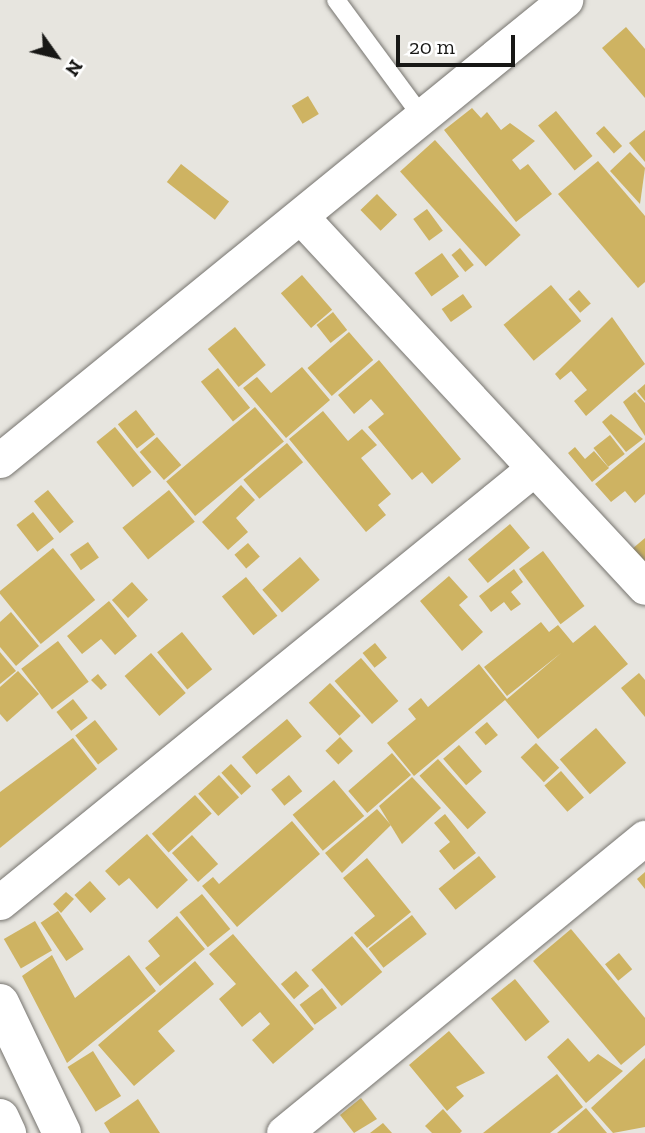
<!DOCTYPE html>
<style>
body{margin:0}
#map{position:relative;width:645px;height:1133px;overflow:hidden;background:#e7e5df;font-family:"Zilla Slab",serif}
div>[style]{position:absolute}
.building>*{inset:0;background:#ceb362;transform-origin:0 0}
.roads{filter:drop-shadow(0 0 2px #76746f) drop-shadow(0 0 2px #76746f)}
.lane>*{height:18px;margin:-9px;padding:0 9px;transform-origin:9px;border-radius:9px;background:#fff}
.street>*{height:35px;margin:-17.5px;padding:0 17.5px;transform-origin:17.5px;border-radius:17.5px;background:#fff}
.secondary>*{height:38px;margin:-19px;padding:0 19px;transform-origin:19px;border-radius:19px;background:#fff}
span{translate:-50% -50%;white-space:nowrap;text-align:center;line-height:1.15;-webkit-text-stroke:5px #fff;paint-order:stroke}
.north{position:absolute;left:21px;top:21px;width:70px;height:70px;-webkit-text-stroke:5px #fff;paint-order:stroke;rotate:124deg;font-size:19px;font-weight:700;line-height:28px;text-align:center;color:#181816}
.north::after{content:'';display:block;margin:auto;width:24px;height:32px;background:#181816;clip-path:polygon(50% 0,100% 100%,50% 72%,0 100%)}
.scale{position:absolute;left:396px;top:35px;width:119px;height:32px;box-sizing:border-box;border:4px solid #181816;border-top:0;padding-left:9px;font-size:21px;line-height:24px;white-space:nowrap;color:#181816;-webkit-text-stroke:5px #fff;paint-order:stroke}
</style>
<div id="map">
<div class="building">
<div style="clip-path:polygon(626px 27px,645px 49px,645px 98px,602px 48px)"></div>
<div style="left:308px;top:96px;width:21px;height:19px;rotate:59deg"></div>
<div style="clip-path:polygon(472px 108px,481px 118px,487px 112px,501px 130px,510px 123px,535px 141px,512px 160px,520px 170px,528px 164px,552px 194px,516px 222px,444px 130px)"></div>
<div style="left:556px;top:111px;width:58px;height:23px;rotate:51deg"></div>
<div style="left:604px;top:126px;width:27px;height:11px;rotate:48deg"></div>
<div style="clip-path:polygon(645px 130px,645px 162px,629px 143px)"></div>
<div style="left:435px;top:140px;width:128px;height:47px;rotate:48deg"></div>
<div style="clip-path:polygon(630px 152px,645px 168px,640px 204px,610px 171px)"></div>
<div style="clip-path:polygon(598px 161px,645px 216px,645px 282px,638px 288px,558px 194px)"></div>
<div style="left:181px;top:164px;width:61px;height:23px;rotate:38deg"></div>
<div style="left:377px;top:194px;width:29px;height:23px;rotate:46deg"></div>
<div style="left:427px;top:209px;width:27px;height:17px;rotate:54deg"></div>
<div style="left:460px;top:248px;width:22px;height:11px;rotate:51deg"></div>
<div style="left:442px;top:253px;width:29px;height:34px;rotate:54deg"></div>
<div style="left:302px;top:275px;width:46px;height:28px;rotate:49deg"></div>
<div style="left:551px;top:285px;width:47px;height:62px;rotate:50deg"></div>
<div style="left:579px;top:290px;width:18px;height:14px;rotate:49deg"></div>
<div style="left:463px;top:294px;width:16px;height:26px;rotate:55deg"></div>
<div style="left:333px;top:312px;width:23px;height:21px;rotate:52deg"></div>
<div style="clip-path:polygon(612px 317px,645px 364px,586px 416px,574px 401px,587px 390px,571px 371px,560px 380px,555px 374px)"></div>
<div style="left:235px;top:327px;width:49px;height:35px;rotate:51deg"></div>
<div style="left:349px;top:332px;width:37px;height:55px;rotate:49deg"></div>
<div style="clip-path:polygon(379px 360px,461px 459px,432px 484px,422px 472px,412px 480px,368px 427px,384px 414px,371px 399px,354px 414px,338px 395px)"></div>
<div style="clip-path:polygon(302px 367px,330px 400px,286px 438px,243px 388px,257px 377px,271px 393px)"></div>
<div style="left:218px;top:368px;width:51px;height:22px;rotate:51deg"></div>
<div style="clip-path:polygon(645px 384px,645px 401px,637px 391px)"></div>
<div style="clip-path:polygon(635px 392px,645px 403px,645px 436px,623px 402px)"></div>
<div style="left:255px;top:407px;width:45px;height:116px;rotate:50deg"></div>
<div style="left:136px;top:410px;width:31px;height:23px;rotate:52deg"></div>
<div style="clip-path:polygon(323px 411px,348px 441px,362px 429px,377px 445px,361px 458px,391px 494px,378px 505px,386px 515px,366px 532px,289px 439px)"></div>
<div style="clip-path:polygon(611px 414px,643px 439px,626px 452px,602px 422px)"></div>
<div style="left:115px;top:427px;width:58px;height:24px;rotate:51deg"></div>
<div style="left:610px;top:435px;width:24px;height:21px;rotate:52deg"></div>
<div style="left:157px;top:437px;width:37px;height:23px;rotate:49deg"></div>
<div style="clip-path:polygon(645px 442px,645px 494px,635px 503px,625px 491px,611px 502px,595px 484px)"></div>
<div style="left:287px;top:443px;width:25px;height:57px;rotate:50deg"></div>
<div style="clip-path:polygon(575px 447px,585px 459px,594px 451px,609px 468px,592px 482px,568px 453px)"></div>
<div style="clip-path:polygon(241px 485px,255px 500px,236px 518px,248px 532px,228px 550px,202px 522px)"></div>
<div style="left:48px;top:490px;width:41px;height:18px;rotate:51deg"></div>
<div style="left:169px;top:490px;width:41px;height:60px;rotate:51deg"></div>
<div style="left:33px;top:512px;width:34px;height:21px;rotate:52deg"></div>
<div style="left:510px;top:524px;width:31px;height:55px;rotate:50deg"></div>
<div style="clip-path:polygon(645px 538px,645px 578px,625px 555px)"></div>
<div style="left:88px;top:542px;width:19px;height:22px;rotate:55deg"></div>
<div style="left:248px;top:543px;width:18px;height:18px;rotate:49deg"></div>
<div style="left:53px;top:548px;width:67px;height:70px;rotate:51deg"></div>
<div style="left:543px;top:551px;width:69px;height:30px;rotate:53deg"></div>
<div style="left:300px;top:557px;width:30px;height:50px;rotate:49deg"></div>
<div style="clip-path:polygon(514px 569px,523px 582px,511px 592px,521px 604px,511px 611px,504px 602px,491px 612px,479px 596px)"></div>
<div style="clip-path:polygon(449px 576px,468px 597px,459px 605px,483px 632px,462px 651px,420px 601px)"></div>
<div style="left:246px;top:577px;width:50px;height:31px;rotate:51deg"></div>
<div style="left:132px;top:582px;width:24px;height:27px;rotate:48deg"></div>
<div style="clip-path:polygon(109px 601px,137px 636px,115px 655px,101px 639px,82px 654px,67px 636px)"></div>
<div style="clip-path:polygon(11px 612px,39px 646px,16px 666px,0 647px,0 622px)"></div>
<div style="clip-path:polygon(541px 622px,549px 632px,558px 625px,573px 643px,595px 625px,628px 664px,538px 739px,505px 700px,414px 776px,387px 743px,416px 719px,408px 709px,421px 698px,428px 707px,479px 664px,507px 699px,561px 653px,507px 696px,484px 667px)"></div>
<div style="left:182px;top:632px;width:48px;height:32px;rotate:51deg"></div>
<div style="left:58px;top:641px;width:51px;height:46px;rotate:53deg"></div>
<div style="left:375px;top:643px;width:19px;height:16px;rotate:51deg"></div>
<div style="clip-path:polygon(0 652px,16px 671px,0 684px)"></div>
<div style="left:151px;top:653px;width:53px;height:35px;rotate:49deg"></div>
<div style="left:361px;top:658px;width:57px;height:35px;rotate:49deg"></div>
<div style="clip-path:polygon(18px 671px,39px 694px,7px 722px,0 714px,0 687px)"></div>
<div style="clip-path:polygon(639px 673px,645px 680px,645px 717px,621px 688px)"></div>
<div style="clip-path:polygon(98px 674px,107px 685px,101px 690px,91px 680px)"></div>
<div style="left:330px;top:683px;width:45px;height:29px;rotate:47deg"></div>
<div style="left:73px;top:699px;width:24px;height:21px;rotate:52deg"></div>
<div style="left:287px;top:719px;width:23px;height:59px;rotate:50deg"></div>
<div style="left:95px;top:720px;width:37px;height:25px;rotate:52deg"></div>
<div style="left:487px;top:722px;width:17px;height:16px;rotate:50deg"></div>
<div style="left:596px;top:728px;width:46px;height:48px;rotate:49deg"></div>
<div style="left:340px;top:737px;width:19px;height:20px;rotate:47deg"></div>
<div style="clip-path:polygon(73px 738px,97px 769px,0 848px,0 792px)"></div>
<div style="left:536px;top:743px;width:34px;height:21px;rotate:47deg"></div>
<div style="left:459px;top:745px;width:35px;height:21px;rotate:49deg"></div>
<div style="left:392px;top:753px;width:29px;height:58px;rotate:49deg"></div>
<div style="left:438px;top:759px;width:72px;height:25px;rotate:48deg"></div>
<div style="left:231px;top:764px;width:30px;height:13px;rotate:48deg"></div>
<div style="left:561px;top:771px;width:35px;height:22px;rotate:49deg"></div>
<div style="left:219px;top:775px;width:30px;height:28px;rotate:48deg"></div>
<div style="left:289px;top:775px;width:21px;height:23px;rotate:51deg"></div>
<div style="clip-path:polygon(412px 777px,441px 808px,402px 844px,379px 806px)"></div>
<div style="left:334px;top:780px;width:47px;height:54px;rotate:50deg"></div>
<div style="left:195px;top:795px;width:25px;height:58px;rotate:48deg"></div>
<div style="clip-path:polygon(377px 809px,391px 825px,342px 873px,325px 853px)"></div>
<div style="clip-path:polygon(445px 814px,476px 853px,454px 870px,439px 851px,450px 842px,434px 823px)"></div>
<div style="clip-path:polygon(292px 821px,320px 854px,237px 927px,202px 886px,213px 877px,219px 884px)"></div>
<div style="clip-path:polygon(147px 834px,188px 880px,157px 909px,129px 878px,119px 886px,105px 871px)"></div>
<div style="left:192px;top:835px;width:39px;height:27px;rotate:48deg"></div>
<div style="left:479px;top:856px;width:27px;height:52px;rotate:51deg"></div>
<div style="clip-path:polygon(367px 858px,411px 912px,367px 948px,354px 933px,375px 916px,343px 878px)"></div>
<div style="clip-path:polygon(645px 872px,645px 889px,637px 879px)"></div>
<div style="left:90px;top:881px;width:24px;height:21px;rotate:48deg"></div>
<div style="clip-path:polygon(66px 892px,74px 899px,61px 913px,53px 904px)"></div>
<div style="left:202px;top:894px;width:45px;height:29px;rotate:51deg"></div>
<div style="left:58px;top:911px;width:46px;height:21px;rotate:56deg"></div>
<div style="left:412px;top:915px;width:24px;height:55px;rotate:52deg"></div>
<div style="clip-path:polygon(177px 916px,205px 949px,160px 986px,145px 968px,160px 956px,148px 941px)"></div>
<div style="left:35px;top:921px;width:34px;height:36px;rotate:60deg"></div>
<div style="clip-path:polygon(571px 929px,645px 1018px,645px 1045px,621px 1065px,533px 961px)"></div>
<div style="clip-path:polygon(233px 934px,314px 1029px,273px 1064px,252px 1040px,270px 1024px,260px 1012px,242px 1027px,219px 999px,236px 984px,209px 954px)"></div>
<div style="left:352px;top:936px;width:47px;height:53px;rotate:50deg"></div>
<div style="left:619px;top:953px;width:21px;height:18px;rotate:51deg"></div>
<div style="clip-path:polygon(52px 955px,75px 998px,129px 955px,156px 991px,67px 1063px,22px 976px)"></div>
<div style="clip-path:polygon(195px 961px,214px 984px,158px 1031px,175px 1051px,134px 1086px,98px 1045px)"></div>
<div style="left:296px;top:971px;width:20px;height:20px;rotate:49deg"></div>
<div style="left:515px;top:979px;width:55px;height:31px;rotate:51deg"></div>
<div style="left:322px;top:988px;width:25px;height:28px;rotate:53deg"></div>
<div style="clip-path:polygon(449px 1031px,485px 1073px,456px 1087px,464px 1096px,447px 1111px,409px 1065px)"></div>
<div style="clip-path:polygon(568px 1038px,589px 1062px,598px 1054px,623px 1071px,586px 1103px,547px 1057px)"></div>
<div style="left:93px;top:1051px;width:53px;height:30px;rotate:58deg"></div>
<div style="clip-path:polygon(645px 1058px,645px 1127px,613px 1133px,591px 1108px)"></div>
<div style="clip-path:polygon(557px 1074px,583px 1107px,550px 1133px,483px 1133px)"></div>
<div style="clip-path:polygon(361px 1098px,377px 1119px,354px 1133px,340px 1115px)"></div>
<div style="clip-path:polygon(138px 1099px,160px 1133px,110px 1133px,104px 1123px)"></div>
<div style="clip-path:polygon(586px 1108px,607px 1133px,557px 1133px)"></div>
<div style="clip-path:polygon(443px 1109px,462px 1131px,460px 1133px,432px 1133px,425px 1126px)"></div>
<div style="clip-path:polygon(383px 1123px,392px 1133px,370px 1133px)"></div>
</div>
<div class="roads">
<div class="lane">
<div style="left:336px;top:0;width:142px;rotate:53.6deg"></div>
</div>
<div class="street">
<div style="left:303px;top:219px;width:502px;rotate:47.1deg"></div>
<div style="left:0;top:460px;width:729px;rotate:-39.15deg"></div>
<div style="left:0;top:902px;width:685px;rotate:-39.08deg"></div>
<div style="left:284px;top:1133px;width:466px;rotate:-39.3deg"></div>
</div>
<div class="secondary">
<div style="left:0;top:1003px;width:144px;rotate:64.5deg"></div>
<div style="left:0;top:1118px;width:17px;rotate:65deg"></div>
</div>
</div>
<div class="north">N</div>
<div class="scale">20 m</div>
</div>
